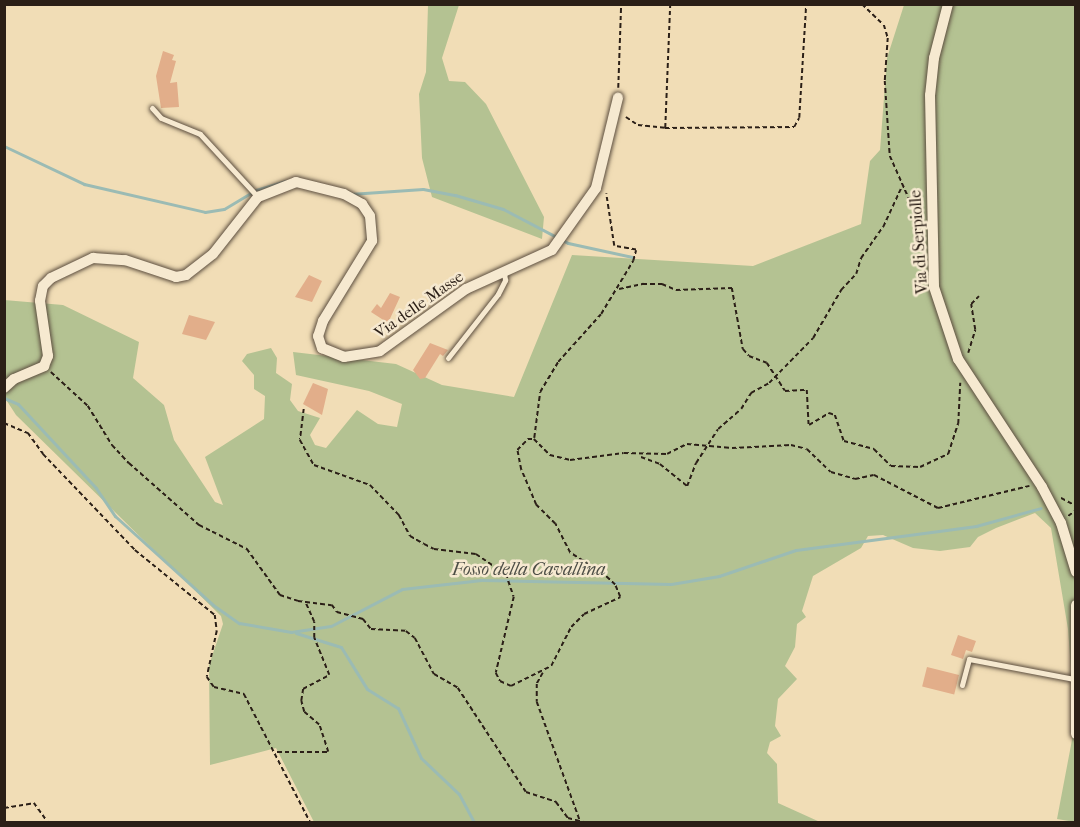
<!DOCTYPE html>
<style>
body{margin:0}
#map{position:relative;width:1080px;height:827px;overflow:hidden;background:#f1ddb6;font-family:"IM FELL French Canon",serif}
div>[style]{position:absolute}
.green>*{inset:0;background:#b4c292}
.stream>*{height:3px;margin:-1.5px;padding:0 1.5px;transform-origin:1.5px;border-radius:1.5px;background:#9bbbb4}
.building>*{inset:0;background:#e2ae8a;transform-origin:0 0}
.path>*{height:1.5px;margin-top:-0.75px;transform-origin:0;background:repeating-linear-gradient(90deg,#2b1f17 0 4.5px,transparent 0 7.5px)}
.roads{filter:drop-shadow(0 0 2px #5c4e3f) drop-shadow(0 0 2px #5c4e3f)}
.service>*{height:5px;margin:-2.5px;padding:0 2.5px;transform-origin:2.5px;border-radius:2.5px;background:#f6e9d0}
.minor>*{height:10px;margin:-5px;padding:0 5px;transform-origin:5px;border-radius:5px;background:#f6e9d0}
span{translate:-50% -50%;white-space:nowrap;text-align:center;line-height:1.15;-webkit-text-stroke:5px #f6e9d0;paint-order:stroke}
.street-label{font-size:16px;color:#2b1f17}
.water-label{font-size:18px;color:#4d4e46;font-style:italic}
.frame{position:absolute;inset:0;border:6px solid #2b1f17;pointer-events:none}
</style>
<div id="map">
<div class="green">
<div style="clip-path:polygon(428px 5px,459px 5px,442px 58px,449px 81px,465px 82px,486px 104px,544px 217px,542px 239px,432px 197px,422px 158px,419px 94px,426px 72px)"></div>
<div style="clip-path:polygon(904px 5px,1075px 5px,1075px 822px,1057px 819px,1075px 724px,1068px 629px,1051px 528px,1035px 513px,996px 528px,978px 537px,970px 547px,940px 551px,913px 548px,883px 535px,868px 536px,861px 548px,813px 576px,802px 611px,806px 617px,797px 624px,795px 647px,785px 666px,797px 679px,778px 699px,775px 726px,781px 736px,770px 742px,767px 753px,777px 764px,778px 803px,820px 822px,314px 822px,276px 748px,210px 765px,209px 665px,223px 624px,221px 616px,16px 415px,5px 398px,4px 300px,63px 305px,139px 342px,133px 378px,164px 405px,174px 440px,215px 502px,223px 505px,205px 457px,264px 419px,265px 396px,254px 389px,254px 375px,242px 361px,247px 354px,271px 348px,277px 358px,276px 373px,292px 384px,290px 400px,298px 411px,320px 418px,310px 435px,315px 445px,326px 448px,357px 410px,378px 424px,397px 427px,402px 404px,369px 391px,296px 375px,293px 352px,396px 364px,442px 385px,514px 397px,572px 255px,753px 266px,861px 224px,870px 161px,880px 150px,887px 58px)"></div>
</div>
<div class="stream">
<div style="left:4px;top:146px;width:89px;rotate:25.4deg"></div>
<div style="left:84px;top:184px;width:124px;rotate:13deg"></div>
<div style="left:205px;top:212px;width:19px;rotate:-9deg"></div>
<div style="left:224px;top:209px;width:37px;rotate:-31deg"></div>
<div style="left:256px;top:190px;width:31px;rotate:-17deg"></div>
<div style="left:350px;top:194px;width:73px;rotate:-3.9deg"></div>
<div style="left:423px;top:189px;width:33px;rotate:11deg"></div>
<div style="left:455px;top:195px;width:50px;rotate:16.3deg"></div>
<div style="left:503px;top:209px;width:73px;rotate:27.6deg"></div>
<div style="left:568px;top:243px;width:66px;rotate:12.3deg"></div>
<div style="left:4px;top:398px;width:15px;rotate:23deg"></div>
<div style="left:18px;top:404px;width:115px;rotate:47.1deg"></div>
<div style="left:96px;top:488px;width:34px;rotate:56deg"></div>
<div style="left:115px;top:516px;width:132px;rotate:42.2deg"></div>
<div style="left:213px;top:605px;width:32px;rotate:35deg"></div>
<div style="left:239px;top:623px;width:53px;rotate:9.8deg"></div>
<div style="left:291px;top:632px;width:40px;rotate:-8.5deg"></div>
<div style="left:331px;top:626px;width:80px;rotate:-27.5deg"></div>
<div style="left:402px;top:589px;width:80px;rotate:-6.5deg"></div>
<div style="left:481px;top:580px;width:190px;rotate:1.2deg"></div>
<div style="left:671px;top:584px;width:49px;rotate:-9.5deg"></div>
<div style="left:719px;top:576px;width:81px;rotate:-18.7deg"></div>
<div style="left:796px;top:550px;width:182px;rotate:-7.6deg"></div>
<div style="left:976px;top:526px;width:67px;rotate:-15.5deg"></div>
<div style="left:296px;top:633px;width:47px;rotate:17.3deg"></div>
<div style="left:341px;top:647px;width:49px;rotate:58.2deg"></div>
<div style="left:367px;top:689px;width:36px;rotate:32deg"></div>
<div style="left:398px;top:708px;width:55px;rotate:65.3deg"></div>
<div style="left:421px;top:758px;width:52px;rotate:43.5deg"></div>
<div style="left:459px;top:794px;width:32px;rotate:62deg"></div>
</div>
<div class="building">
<div style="clip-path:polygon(163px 51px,174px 55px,172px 60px,176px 61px,170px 83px,177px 82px,179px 107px,161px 108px,156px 76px)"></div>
<div style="clip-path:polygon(309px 275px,322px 281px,312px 302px,295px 297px)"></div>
<div style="clip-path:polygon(390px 293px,400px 297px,388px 323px,371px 312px,377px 304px,381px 308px)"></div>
<div style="clip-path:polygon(189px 315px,215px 322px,206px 340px,182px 334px)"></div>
<div style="clip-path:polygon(430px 343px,448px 350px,443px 356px,440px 354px,425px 378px,420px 379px,413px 370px)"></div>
<div style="clip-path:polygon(313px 383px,328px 389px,322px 415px,303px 404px)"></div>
<div style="clip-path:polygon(958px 635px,976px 641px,972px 652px,966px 650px,963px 659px,951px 655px)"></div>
<div style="left:927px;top:667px;width:33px;height:20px;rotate:14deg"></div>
</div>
<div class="path">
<div style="left:862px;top:4px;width:30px;rotate:44deg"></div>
<div style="left:884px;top:25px;width:14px;rotate:73deg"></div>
<div style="left:888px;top:38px;width:43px;rotate:94deg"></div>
<div style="left:885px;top:81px;width:75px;rotate:86.2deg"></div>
<div style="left:890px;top:156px;width:79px;rotate:66deg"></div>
<div style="left:618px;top:88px;width:84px;rotate:-88deg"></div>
<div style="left:626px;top:117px;width:14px;rotate:34deg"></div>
<div style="left:638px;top:125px;width:27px;rotate:6deg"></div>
<div style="left:665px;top:128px;width:124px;rotate:-87.7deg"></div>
<div style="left:665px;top:128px;width:129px;rotate:-0.4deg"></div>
<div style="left:794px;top:127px;width:10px;rotate:-61deg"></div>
<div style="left:799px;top:118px;width:114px;rotate:-86.5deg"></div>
<div style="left:619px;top:289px;width:25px;rotate:-12deg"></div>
<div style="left:643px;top:284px;width:19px"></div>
<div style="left:662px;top:284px;width:15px;rotate:23deg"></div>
<div style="left:676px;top:290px;width:56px;rotate:-2deg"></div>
<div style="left:732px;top:288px;width:62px;rotate:79.8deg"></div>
<div style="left:743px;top:349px;width:9px;rotate:49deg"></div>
<div style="left:749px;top:356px;width:19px;rotate:21deg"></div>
<div style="left:767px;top:363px;width:33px;rotate:57deg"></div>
<div style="left:785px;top:391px;width:22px;rotate:-3deg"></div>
<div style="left:807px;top:390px;width:35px;rotate:87deg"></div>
<div style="left:809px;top:425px;width:23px;rotate:-31deg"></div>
<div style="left:829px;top:413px;width:6px;rotate:18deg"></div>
<div style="left:835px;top:415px;width:28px;rotate:71deg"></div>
<div style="left:844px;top:441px;width:31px;rotate:15deg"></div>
<div style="left:874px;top:449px;width:24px;rotate:45deg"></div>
<div style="left:891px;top:466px;width:29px;rotate:2deg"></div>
<div style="left:920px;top:467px;width:31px;rotate:-25deg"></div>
<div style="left:948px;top:454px;width:32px;rotate:-72deg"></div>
<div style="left:958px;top:424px;width:41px;rotate:-87.2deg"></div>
<div style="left:968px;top:353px;width:24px;rotate:-73deg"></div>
<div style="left:975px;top:330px;width:26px;rotate:-99deg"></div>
<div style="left:971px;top:304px;width:11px;rotate:-45deg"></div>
<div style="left:51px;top:372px;width:50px;rotate:42.6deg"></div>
<div style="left:88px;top:406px;width:46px;rotate:58.4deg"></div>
<div style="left:112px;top:445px;width:25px;rotate:47deg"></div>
<div style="left:129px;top:463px;width:94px;rotate:41.5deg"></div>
<div style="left:199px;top:525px;width:54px;rotate:26.6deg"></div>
<div style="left:247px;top:549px;width:57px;rotate:54.3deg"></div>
<div style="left:280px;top:595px;width:19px;rotate:18deg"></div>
<div style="left:298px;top:601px;width:34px;rotate:7deg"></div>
<div style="left:332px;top:605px;width:9px;rotate:54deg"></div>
<div style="left:337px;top:612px;width:27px;rotate:15deg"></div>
<div style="left:363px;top:619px;width:13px;rotate:51deg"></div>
<div style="left:371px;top:629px;width:35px;rotate:3deg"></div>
<div style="left:406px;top:631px;width:11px;rotate:38deg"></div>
<div style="left:415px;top:638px;width:41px;rotate:62.2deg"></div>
<div style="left:434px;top:674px;width:28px;rotate:30deg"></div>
<div style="left:458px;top:688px;width:124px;rotate:56.8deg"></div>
<div style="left:526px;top:792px;width:32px;rotate:18deg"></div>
<div style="left:556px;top:802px;width:20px;rotate:53deg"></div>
<div style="left:568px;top:818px;width:16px;rotate:14deg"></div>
<div style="left:304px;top:409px;width:31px;rotate:97deg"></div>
<div style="left:300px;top:440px;width:29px;rotate:61deg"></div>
<div style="left:314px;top:465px;width:59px;rotate:19.7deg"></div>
<div style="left:370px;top:485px;width:42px;rotate:46deg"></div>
<div style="left:399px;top:515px;width:24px;rotate:62deg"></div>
<div style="left:410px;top:536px;width:16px;rotate:30deg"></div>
<div style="left:424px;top:544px;width:11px;rotate:27deg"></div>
<div style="left:434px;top:549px;width:42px;rotate:6.8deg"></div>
<div style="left:476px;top:554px;width:36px;rotate:34deg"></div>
<div style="left:506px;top:574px;width:24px;rotate:71deg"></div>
<div style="left:514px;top:597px;width:78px;rotate:103.3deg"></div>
<div style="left:496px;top:673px;width:9px;rotate:63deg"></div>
<div style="left:500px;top:681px;width:12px;rotate:24deg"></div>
<div style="left:511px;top:686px;width:45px;rotate:-26.6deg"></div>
<div style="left:551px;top:666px;width:44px;rotate:-62.9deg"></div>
<div style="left:571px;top:627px;width:18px;rotate:-45deg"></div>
<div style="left:584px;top:614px;width:40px;rotate:-25deg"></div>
<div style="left:620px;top:597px;width:13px;rotate:-113deg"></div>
<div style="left:615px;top:585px;width:18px;rotate:-137deg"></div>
<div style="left:602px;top:573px;width:38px;rotate:-148deg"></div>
<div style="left:570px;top:553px;width:33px;rotate:-117deg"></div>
<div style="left:555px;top:524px;width:27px;rotate:-135deg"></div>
<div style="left:536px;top:505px;width:38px;rotate:-113deg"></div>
<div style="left:521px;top:470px;width:20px;rotate:-101deg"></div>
<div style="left:517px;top:450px;width:16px;rotate:-45deg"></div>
<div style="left:528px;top:439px;width:6px"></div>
<div style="left:534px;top:439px;width:23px;rotate:45deg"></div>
<div style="left:550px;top:455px;width:21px;rotate:14deg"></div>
<div style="left:570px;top:460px;width:54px;rotate:-7.4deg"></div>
<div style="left:624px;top:453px;width:43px;rotate:1.3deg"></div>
<div style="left:667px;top:454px;width:22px;rotate:-27deg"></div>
<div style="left:687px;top:444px;width:45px;rotate:5.1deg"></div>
<div style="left:732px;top:448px;width:59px;rotate:-2.9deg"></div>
<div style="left:791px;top:445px;width:16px;rotate:14deg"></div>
<div style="left:807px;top:449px;width:33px;rotate:44deg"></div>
<div style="left:831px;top:472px;width:25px;rotate:16deg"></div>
<div style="left:855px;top:479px;width:19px;rotate:-12deg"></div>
<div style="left:874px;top:475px;width:72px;rotate:27.3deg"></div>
<div style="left:938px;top:508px;width:94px;rotate:-13.6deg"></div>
<div style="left:4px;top:423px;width:26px;rotate:23deg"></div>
<div style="left:28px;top:433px;width:26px;rotate:54deg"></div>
<div style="left:43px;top:454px;width:133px;rotate:46.2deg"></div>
<div style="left:135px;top:550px;width:103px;rotate:39.1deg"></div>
<div style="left:215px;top:615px;width:16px;rotate:83deg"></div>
<div style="left:217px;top:631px;width:47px;rotate:102.3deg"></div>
<div style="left:207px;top:677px;width:12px;rotate:55deg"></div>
<div style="left:214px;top:687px;width:31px;rotate:13deg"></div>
<div style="left:244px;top:694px;width:144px;rotate:62.7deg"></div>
<div style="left:534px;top:438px;width:46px;rotate:-82.6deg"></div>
<div style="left:540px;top:392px;width:35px;rotate:-59deg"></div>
<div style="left:558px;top:362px;width:64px;rotate:-48.1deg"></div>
<div style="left:601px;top:314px;width:62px;rotate:-58.9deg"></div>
<div style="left:633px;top:261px;width:11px;rotate:-75deg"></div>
<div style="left:636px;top:250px;width:22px;rotate:-170deg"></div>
<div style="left:614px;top:246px;width:53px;rotate:-98.7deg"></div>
<div style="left:641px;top:457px;width:20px;rotate:20deg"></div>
<div style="left:660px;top:464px;width:35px;rotate:39deg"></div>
<div style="left:687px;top:486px;width:25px;rotate:-69deg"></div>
<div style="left:696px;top:463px;width:40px;rotate:-57.1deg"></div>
<div style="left:718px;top:429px;width:30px;rotate:-41deg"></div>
<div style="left:741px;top:409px;width:19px;rotate:-58deg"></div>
<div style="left:751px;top:393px;width:21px;rotate:-29deg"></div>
<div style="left:769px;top:383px;width:63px;rotate:-45.6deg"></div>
<div style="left:813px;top:338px;width:56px;rotate:-59.7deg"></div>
<div style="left:841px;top:290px;width:22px;rotate:-47deg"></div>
<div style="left:856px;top:274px;width:17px;rotate:-73deg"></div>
<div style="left:861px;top:258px;width:38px;rotate:-55deg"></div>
<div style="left:883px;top:227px;width:43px;rotate:-65.2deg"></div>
<div style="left:1061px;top:498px;width:17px;rotate:28deg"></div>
<div style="left:1068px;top:516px;width:10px;rotate:-37deg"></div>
<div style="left:543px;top:673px;width:13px;rotate:119deg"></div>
<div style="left:537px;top:684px;width:18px;rotate:90deg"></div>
<div style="left:537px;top:702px;width:127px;rotate:70.1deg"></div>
<div style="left:277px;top:752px;width:51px"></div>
<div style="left:328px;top:752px;width:28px;rotate:-108deg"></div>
<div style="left:319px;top:725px;width:20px;rotate:-139deg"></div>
<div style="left:304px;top:712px;width:11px;rotate:-105deg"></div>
<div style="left:301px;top:701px;width:12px;rotate:-81deg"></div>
<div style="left:303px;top:689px;width:30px;rotate:-28deg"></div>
<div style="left:329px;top:675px;width:40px;rotate:-112deg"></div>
<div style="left:314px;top:638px;width:16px;rotate:-90deg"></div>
<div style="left:314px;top:622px;width:22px;rotate:-114deg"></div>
<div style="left:4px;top:808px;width:30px;rotate:-9deg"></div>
<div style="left:34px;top:803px;width:24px;rotate:54deg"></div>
</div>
<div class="roads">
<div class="service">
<div style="left:152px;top:108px;width:13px;rotate:48deg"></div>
<div style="left:161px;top:118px;width:42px;rotate:22.3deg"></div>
<div style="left:200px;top:134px;width:86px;rotate:47.4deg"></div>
<div style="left:448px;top:358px;width:81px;rotate:-52deg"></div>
<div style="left:498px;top:294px;width:16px;rotate:-63deg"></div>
<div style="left:505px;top:280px;width:8px;rotate:-97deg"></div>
<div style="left:962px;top:685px;width:27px;rotate:-75deg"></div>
<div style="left:969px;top:659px;width:107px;rotate:10.8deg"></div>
</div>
<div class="minor">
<div style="left:948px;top:4px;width:56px;rotate:104.5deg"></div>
<div style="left:934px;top:58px;width:37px;rotate:96deg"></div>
<div style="left:930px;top:95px;width:192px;rotate:88.8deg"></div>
<div style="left:934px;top:287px;width:76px;rotate:71.6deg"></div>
<div style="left:958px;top:359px;width:153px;rotate:56.7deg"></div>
<div style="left:1042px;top:487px;width:41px;rotate:62.2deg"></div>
<div style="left:1061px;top:523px;width:51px;rotate:73deg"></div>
<div style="left:4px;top:388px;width:13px;rotate:-42deg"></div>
<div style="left:14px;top:379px;width:33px;rotate:-23deg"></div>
<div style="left:44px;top:366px;width:11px;rotate:-68deg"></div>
<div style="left:48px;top:356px;width:56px;rotate:-98.3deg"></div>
<div style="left:40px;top:301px;width:15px;rotate:-79deg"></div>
<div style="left:43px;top:286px;width:11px;rotate:-45deg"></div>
<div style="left:51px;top:278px;width:47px;rotate:-25.5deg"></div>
<div style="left:93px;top:258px;width:32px;rotate:4deg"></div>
<div style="left:125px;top:260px;width:54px;rotate:18.4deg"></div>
<div style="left:176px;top:277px;width:10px;rotate:-11deg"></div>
<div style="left:186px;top:275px;width:34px;rotate:-38deg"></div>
<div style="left:213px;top:254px;width:73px;rotate:-51.7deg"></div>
<div style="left:258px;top:197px;width:41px;rotate:-21.5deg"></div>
<div style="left:296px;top:182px;width:49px;rotate:14deg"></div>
<div style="left:344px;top:194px;width:21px;rotate:29deg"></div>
<div style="left:362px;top:204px;width:14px;rotate:56deg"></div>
<div style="left:370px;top:216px;width:25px;rotate:85deg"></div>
<div style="left:372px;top:241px;width:94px;rotate:121.5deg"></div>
<div style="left:323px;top:321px;width:16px;rotate:108deg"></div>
<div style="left:318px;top:336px;width:13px;rotate:72deg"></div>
<div style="left:322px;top:348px;width:24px;rotate:22deg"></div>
<div style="left:344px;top:357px;width:36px;rotate:-9deg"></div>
<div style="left:380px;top:351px;width:106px;rotate:-35.8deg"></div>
<div style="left:466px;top:289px;width:94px;rotate:-24.4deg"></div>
<div style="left:552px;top:250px;width:76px;rotate:-54.6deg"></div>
<div style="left:596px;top:188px;width:93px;rotate:-76.3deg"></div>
<div style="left:1076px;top:605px;width:129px;rotate:90deg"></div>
</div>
</div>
<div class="street-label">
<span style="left:919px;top:242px;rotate:-94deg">Via di Serpiolle</span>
<span style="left:419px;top:305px;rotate:-35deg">Via delle Masse</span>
</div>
<div class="water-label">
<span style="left:529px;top:570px">Fosso della Cavallina</span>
</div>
<div class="frame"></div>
</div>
